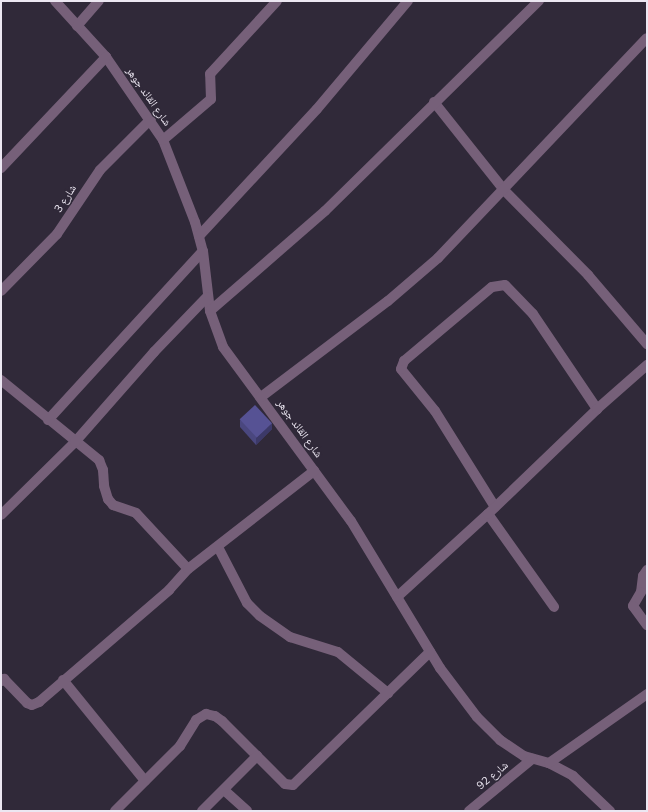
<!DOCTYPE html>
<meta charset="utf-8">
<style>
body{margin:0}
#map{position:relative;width:648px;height:812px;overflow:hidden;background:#302939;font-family:"Nunito Sans","Noto Naskh Arabic",sans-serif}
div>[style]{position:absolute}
.street>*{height:10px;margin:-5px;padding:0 5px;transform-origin:5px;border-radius:5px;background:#766079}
.wall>*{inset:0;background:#4a477f}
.shaded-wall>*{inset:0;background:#3c3968}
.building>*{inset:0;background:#565294;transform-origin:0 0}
span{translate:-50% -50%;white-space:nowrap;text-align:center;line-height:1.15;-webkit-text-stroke:3px #302939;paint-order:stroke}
.street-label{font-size:11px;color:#ece7f2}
.frame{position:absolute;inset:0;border:2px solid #ece7f2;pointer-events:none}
</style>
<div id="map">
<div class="street">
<div style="left:55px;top:1px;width:76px;rotate:47.7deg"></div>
<div style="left:106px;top:57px;width:101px;rotate:55.5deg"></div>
<div style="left:163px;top:140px;width:88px;rotate:68.7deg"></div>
<div style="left:195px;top:222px;width:30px;rotate:75deg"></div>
<div style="left:203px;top:251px;width:60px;rotate:83.3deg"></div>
<div style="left:210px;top:311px;width:38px;rotate:70deg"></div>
<div style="left:223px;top:347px;width:216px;rotate:53.7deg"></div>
<div style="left:351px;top:521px;width:172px;rotate:58.8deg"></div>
<div style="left:440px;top:668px;width:61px;rotate:52.9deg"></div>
<div style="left:477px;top:717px;width:33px;rotate:45deg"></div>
<div style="left:500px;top:740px;width:29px;rotate:34deg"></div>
<div style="left:524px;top:756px;width:26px;rotate:16deg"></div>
<div style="left:549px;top:763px;width:27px;rotate:28deg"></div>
<div style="left:573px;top:776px;width:51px;rotate:43.4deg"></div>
<div style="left:77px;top:26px;width:33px;rotate:-49deg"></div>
<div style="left:434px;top:102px;width:112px;rotate:51.5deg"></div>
<div style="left:504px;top:190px;width:120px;rotate:45.3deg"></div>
<div style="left:588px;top:275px;width:91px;rotate:49.5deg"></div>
<div style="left:163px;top:140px;width:63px;rotate:-40.5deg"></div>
<div style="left:211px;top:99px;width:25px;rotate:-92deg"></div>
<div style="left:210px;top:74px;width:99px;rotate:-47.5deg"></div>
<div style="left:1px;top:168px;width:153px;rotate:-46.6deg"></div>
<div style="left:199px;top:236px;width:173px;rotate:-47.1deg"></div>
<div style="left:317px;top:109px;width:141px;rotate:-49.9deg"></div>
<div style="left:1px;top:291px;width:80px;rotate:-45.5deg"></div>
<div style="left:57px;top:234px;width:77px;rotate:-56.1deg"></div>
<div style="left:100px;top:170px;width:72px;rotate:-45deg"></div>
<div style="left:210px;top:311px;width:152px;rotate:-41deg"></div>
<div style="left:325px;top:211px;width:300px;rotate:-44.5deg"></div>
<div style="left:1px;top:380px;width:127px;rotate:39.2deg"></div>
<div style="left:99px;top:460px;width:11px;rotate:68deg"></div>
<div style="left:103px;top:470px;width:16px;rotate:86deg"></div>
<div style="left:104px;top:486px;width:14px;rotate:73deg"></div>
<div style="left:108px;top:499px;width:8px;rotate:50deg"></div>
<div style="left:113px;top:505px;width:24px;rotate:19deg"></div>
<div style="left:136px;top:513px;width:76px;rotate:47.1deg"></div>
<div style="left:261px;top:397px;width:159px;rotate:-37.1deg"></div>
<div style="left:388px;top:301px;width:66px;rotate:-40.7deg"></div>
<div style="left:438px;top:258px;width:303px;rotate:-46.5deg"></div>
<div style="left:48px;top:420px;width:229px;rotate:-47.5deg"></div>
<div style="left:495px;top:507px;width:113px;rotate:-122deg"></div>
<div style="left:435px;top:411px;width:54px;rotate:-129deg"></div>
<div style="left:401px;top:369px;width:9px;rotate:-69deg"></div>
<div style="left:404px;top:361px;width:115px;rotate:-40.1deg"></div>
<div style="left:492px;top:287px;width:13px;rotate:-9deg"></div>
<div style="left:505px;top:285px;width:40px;rotate:46deg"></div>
<div style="left:533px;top:314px;width:115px;rotate:56deg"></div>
<div style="left:488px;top:514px;width:114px;rotate:54.6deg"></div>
<div style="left:1px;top:515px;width:104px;rotate:-44.6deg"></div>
<div style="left:75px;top:442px;width:120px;rotate:-48.7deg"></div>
<div style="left:154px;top:352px;width:76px;rotate:-46.1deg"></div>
<div style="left:218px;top:547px;width:63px;rotate:62.6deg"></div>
<div style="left:247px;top:603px;width:18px;rotate:45deg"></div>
<div style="left:260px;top:616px;width:37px;rotate:35deg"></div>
<div style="left:290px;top:637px;width:50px;rotate:17.4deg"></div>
<div style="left:338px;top:652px;width:65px;rotate:39.4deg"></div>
<div style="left:647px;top:570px;width:7px;rotate:124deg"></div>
<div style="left:643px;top:576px;width:16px;rotate:97deg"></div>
<div style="left:641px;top:592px;width:16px;rotate:120deg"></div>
<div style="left:633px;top:606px;width:24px;rotate:54deg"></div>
<div style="left:397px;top:597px;width:123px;rotate:-42.4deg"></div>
<div style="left:488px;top:514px;width:151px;rotate:-43.9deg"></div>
<div style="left:597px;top:409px;width:67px;rotate:-41.3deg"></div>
<div style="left:63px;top:680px;width:130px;rotate:50.9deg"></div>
<div style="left:1px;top:681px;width:4px;rotate:-34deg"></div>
<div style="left:4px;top:679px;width:33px;rotate:46deg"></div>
<div style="left:27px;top:703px;width:5px;rotate:22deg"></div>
<div style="left:32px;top:705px;width:8px;rotate:-23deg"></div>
<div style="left:39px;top:702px;width:172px;rotate:-40.7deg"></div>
<div style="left:169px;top:590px;width:28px;rotate:-48deg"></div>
<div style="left:188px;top:569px;width:160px;rotate:-37.9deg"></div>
<div style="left:549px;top:763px;width:120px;rotate:-35.1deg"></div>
<div style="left:224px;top:790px;width:31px;rotate:42deg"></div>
<div style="left:115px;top:811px;width:92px;rotate:-45deg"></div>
<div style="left:180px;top:746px;width:31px;rotate:-58deg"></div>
<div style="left:196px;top:720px;width:12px;rotate:-31deg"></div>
<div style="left:206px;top:714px;width:9px;rotate:13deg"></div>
<div style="left:215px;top:716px;width:9px;rotate:36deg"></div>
<div style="left:222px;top:721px;width:89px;rotate:45deg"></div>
<div style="left:285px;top:784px;width:8px;rotate:7deg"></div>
<div style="left:293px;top:785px;width:191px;rotate:-44.2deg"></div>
<div style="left:202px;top:811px;width:78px;rotate:-45deg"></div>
<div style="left:469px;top:811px;width:82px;rotate:-39.5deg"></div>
</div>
<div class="wall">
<div style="clip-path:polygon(240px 420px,272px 429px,256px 445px,240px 427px)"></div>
</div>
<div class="shaded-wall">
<div style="clip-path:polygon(272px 423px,272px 429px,256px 445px,256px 438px)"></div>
</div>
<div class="building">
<div style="left:255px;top:405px;width:25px;height:21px;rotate:47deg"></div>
</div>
<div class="street-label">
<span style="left:148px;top:97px;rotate:55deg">شارع القائد جوهر</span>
<span style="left:66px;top:199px;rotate:-57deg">شارع 3</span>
<span style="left:299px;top:429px;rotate:54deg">شارع القائد جوهر</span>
<span style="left:493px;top:776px;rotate:-40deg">شارع 92</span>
</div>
<div class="frame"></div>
</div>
